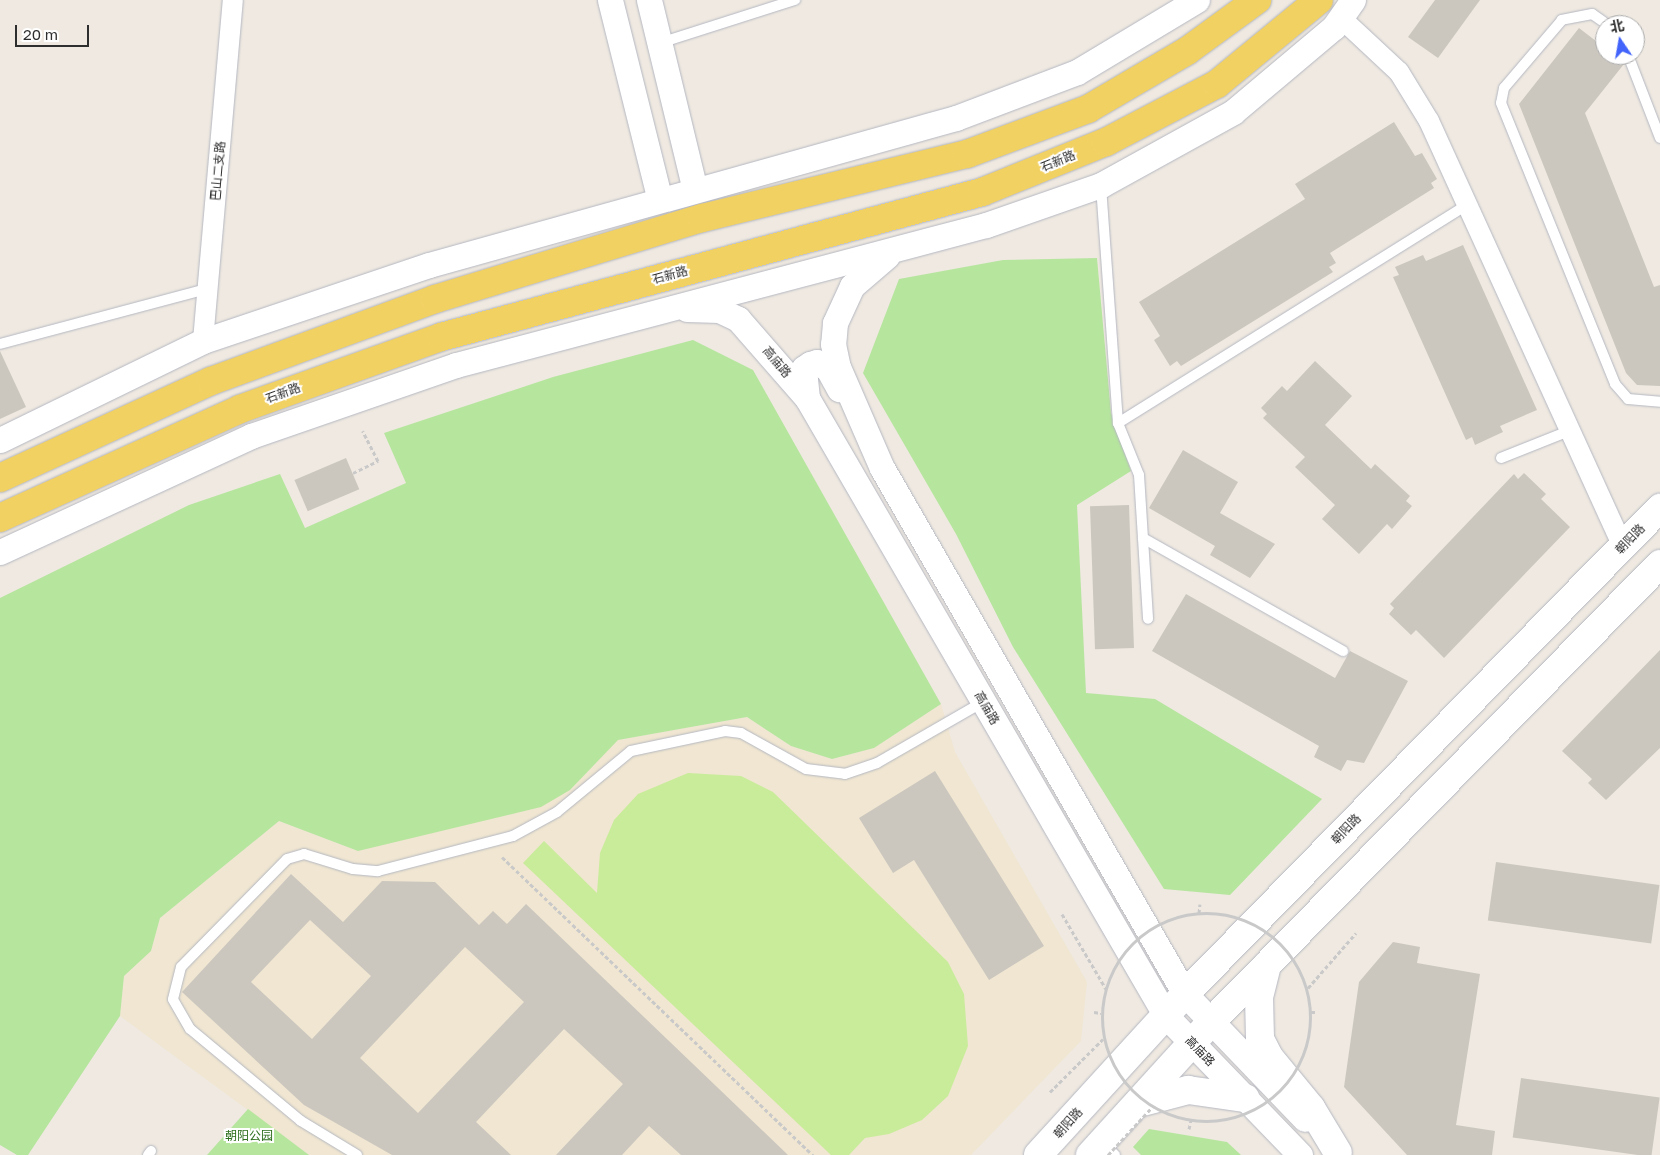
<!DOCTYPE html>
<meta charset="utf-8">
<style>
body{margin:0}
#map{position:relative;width:1660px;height:1155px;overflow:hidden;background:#efe9e1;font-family:"Golos Text","Noto Sans SC",sans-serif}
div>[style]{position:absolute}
.education>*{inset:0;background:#f0e6d1}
.green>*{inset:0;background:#b6e59e}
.pitch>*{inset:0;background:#c9ec9a}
.building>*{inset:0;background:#cbc7bf;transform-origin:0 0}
.path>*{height:3px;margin-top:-1.5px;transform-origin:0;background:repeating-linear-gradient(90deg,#c9c9c9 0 4px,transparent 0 6.5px)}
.roads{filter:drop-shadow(0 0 1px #b4b7c1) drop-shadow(0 0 1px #b4b7c1)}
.service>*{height:10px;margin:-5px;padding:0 5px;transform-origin:5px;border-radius:5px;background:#fff}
.minor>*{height:20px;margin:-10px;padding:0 10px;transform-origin:10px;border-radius:10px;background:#fff}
.tertiary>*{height:25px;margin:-12.5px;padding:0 12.5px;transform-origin:12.5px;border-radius:12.5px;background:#fff}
.secondary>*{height:28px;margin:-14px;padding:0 14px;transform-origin:14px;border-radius:14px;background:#fff}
.primary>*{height:28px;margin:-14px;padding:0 14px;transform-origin:14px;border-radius:14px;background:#f2d163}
.path-bridge>*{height:3px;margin-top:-1.5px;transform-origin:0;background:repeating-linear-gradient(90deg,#c9c9c9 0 4px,transparent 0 6.5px)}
.path-bridge>.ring{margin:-1.5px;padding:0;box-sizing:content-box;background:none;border:3px solid #c9c9c9;border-radius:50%}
span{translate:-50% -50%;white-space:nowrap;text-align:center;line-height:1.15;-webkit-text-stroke:4px #fff;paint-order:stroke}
.street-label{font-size:12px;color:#2e2e2e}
.park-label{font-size:12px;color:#2c6e1b}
.north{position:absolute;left:1595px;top:15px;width:50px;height:50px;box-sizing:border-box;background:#fff;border:1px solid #ababab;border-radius:50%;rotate:348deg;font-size:14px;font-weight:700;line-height:20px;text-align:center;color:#2e2e2e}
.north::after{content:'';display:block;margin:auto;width:18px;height:22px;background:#4264fb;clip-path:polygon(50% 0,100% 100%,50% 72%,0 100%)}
.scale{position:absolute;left:15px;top:25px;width:74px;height:22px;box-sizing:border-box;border:2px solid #2e2e2e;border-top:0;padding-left:6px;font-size:15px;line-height:18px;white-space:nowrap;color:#2e2e2e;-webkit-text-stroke:4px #fff;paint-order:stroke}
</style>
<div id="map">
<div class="education">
<div style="clip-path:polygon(941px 704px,955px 752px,1087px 982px,1081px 1041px,971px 1155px,309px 1155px,120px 1016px,124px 976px,151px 951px,160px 918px,279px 821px,358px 851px,570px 790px,617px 740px,747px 717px,791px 746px,832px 759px,874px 748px)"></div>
</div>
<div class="green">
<div style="clip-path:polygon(1097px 258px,1111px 413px,1131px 471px,1077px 505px,1086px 693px,1155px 699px,1322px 799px,1230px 895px,1164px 889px,1013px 647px,956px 534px,863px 373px,899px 279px,1003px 260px)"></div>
<div style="clip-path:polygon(693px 340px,753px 370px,941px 704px,874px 748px,832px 759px,791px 746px,747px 717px,618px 740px,570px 790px,541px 807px,358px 851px,279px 821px,160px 918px,151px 951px,124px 976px,120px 1016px,28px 1155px,17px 1155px,0 1145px,0 598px,189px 505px,280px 474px,305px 528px,406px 483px,384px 433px,553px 377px)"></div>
<div style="clip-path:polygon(248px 1109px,309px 1155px,207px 1155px)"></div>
<div style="clip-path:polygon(1149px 1129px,1227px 1142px,1241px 1155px,1141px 1155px,1133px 1147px)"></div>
</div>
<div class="pitch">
<div style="clip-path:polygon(688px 773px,741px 776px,773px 792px,948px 962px,964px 994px,968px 1046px,948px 1096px,922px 1120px,889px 1134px,865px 1138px,849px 1155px,831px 1155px,523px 863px,544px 841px,597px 893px,600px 853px,614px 820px,638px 794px)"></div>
</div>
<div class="building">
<div style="clip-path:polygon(1435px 0,1480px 0,1438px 58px,1408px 37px)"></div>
<div style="clip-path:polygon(1579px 28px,1605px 48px,1605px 55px,1614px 55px,1624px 64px,1585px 113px,1654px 287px,1660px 285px,1660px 386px,1637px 385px,1626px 373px,1519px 104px)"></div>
<div style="clip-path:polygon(1394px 122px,1415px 156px,1422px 153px,1437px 179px,1431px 183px,1434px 188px,1330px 253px,1336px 263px,1329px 267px,1333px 272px,1181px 366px,1177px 361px,1170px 366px,1154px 340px,1160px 336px,1139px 302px,1305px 199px,1295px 184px)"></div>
<div style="clip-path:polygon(1463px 245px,1537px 410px,1500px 426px,1503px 432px,1475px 445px,1472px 437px,1466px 440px,1393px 277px,1399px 275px,1395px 267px,1423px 255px,1426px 261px)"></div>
<div style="clip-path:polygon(0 351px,26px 407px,0 419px)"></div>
<div style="clip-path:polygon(1315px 361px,1352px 396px,1325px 425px,1371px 469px,1375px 464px,1410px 496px,1406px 501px,1412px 506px,1392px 529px,1387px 524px,1359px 554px,1322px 519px,1335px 505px,1295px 467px,1305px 457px,1263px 418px,1267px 414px,1261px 408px,1282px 386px,1287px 391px)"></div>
<div style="clip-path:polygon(1183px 450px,1238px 482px,1220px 513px,1275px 544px,1250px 578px,1210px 555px,1215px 546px,1149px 508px)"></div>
<div style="left:346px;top:458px;width:34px;height:56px;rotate:67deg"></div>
<div style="clip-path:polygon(1524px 473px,1546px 494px,1541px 499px,1570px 527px,1444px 658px,1416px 630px,1411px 635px,1389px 614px,1394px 608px,1390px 604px,1514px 474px,1518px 479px)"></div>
<div style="left:1129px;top:505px;width:143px;height:39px;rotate:88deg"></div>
<div style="clip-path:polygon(1186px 594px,1335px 678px,1350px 651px,1408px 681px,1364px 763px,1347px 760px,1341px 771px,1314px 757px,1319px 746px,1152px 651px)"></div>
<div style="clip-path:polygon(1660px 650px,1660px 748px,1606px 800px,1588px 783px,1592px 779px,1562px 751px)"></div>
<div style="clip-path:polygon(935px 771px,1044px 946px,989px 980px,914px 860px,893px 873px,859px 818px)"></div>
<div style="left:1496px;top:862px;width:165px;height:59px;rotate:8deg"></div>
<div style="clip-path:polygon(evenodd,291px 874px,343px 922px,382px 881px,435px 882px,479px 925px,493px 911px,507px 924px,526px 904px,788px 1155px,681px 1155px,649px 1126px,622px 1155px,556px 1155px,623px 1084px,564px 1029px,476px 1122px,511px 1155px,392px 1155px,304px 1105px,182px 992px,291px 874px,310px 920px,371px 976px,312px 1039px,251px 982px,310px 920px,291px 874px,465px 947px,524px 1002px,418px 1113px,360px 1058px,465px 947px)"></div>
<div style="clip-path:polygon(1393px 942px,1420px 947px,1417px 963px,1480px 974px,1456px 1125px,1495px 1131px,1492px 1155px,1407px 1155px,1344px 1087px,1359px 982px)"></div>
<div style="left:1521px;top:1078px;width:140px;height:60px;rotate:8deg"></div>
</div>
<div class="path">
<div style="left:353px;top:473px;width:28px;rotate:-26deg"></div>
<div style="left:378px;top:461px;width:34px;rotate:-117deg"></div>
<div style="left:502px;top:857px;width:431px;rotate:43.8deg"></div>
<div style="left:1199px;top:913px;width:9px;rotate:-84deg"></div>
<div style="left:1062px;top:914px;width:87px;rotate:59.6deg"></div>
<div style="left:1308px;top:988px;width:73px;rotate:-48.9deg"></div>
<div style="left:1094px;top:1012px;width:7px;rotate:8deg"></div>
<div style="left:1311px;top:1012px;width:6px"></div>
<div style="left:1050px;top:1092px;width:75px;rotate:-45deg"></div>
<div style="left:1189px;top:1129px;width:9px;rotate:-77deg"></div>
</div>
<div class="roads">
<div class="service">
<div style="left:1608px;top:25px;width:19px;rotate:-145deg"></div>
<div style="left:1592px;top:14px;width:31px;rotate:169deg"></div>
<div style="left:1562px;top:20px;width:89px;rotate:130.5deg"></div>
<div style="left:1504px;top:88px;width:15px;rotate:101deg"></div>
<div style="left:1501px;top:103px;width:303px;rotate:67.9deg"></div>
<div style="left:1615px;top:384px;width:20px;rotate:49deg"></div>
<div style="left:1628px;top:399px;width:32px;rotate:5deg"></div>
<div style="left:660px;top:43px;width:142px;rotate:-17.7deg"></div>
<div style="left:1628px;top:55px;width:89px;rotate:68.9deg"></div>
<div style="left:1101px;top:186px;width:238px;rotate:85.9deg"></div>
<div style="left:1118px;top:423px;width:56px;rotate:68deg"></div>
<div style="left:1139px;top:475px;width:144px;rotate:86.4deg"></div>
<div style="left:0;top:344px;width:214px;rotate:-14.9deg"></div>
<div style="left:1118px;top:423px;width:411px;rotate:-32deg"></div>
<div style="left:1501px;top:458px;width:73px;rotate:-21.7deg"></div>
<div style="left:1143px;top:538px;width:230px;rotate:29.5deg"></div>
<div style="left:1103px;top:1143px;width:17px;rotate:45deg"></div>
<div style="left:148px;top:1155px;width:5px;rotate:-53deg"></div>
<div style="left:357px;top:1155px;width:66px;rotate:-148.7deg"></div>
<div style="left:301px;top:1121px;width:144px;rotate:-140.3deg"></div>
<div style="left:190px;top:1029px;width:34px;rotate:-120deg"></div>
<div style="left:173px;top:999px;width:33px;rotate:-76deg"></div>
<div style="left:181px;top:967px;width:151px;rotate:-45.5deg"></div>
<div style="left:287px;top:859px;width:18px;rotate:-16deg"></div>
<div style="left:304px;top:854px;width:51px;rotate:17deg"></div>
<div style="left:353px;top:869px;width:25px;rotate:5deg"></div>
<div style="left:378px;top:871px;width:139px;rotate:-14.5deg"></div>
<div style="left:513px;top:836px;width:50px;rotate:-28.6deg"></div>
<div style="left:557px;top:812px;width:96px;rotate:-39.5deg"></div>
<div style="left:631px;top:751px;width:96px;rotate:-12deg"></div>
<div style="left:725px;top:731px;width:16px;rotate:7deg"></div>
<div style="left:741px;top:733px;width:74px;rotate:29deg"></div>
<div style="left:806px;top:769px;width:39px;rotate:7deg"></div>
<div style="left:845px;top:774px;width:34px;rotate:-19deg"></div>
<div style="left:877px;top:763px;width:122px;rotate:-29.9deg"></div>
</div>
<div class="minor">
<div style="left:1341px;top:18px;width:79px;rotate:43deg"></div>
<div style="left:1399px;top:72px;width:57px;rotate:58.5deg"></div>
<div style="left:1429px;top:121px;width:467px;rotate:65.5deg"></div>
<div style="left:203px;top:341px;width:342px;rotate:-85deg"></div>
</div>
<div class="tertiary">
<div style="left:610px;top:0;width:206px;rotate:76deg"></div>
<div style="left:649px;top:0;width:195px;rotate:76.4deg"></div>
<div style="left:887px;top:256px;width:46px;rotate:139.4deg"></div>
<div style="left:852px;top:286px;width:41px;rotate:114.7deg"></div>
<div style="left:835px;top:323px;width:21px;rotate:95deg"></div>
<div style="left:833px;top:344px;width:24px;rotate:78deg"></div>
<div style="left:838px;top:367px;width:110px;rotate:66.5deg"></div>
<div style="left:882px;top:468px;width:607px;rotate:60.06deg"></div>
<div style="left:1185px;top:994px;width:173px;rotate:46.2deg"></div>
<div style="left:687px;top:309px;width:32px;rotate:2deg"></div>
<div style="left:719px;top:310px;width:21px;rotate:25deg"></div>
<div style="left:738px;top:319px;width:105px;rotate:48.9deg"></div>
<div style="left:807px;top:398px;width:715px;rotate:59.85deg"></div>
<div style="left:1166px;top:1016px;width:193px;rotate:46deg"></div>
<div style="left:807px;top:398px;width:30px;rotate:-96deg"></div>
<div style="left:804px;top:368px;width:7px;rotate:-34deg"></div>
<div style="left:810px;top:364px;width:7px;rotate:-16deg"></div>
<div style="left:817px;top:362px;width:13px;rotate:32deg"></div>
<div style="left:828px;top:369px;width:23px;rotate:61deg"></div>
<div style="left:0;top:440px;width:226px;rotate:-26deg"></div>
<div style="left:203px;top:341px;width:238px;rotate:-18.6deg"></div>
<div style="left:429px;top:265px;width:547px;rotate:-15.59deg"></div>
<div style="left:956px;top:118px;width:129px;rotate:-20.8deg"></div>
<div style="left:1077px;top:72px;width:140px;rotate:-31deg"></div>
<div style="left:0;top:552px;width:277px;rotate:-24.8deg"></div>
<div style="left:251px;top:436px;width:217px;rotate:-19.1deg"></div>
<div style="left:456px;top:365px;width:548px;rotate:-14.8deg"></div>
<div style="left:986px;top:225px;width:122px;rotate:-19.2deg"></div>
<div style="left:1101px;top:185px;width:151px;rotate:-28.9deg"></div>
<div style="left:1233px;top:112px;width:132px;rotate:-40.1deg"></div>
<div style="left:1334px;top:27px;width:33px;rotate:-55deg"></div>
</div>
<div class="secondary">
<div style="left:1267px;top:965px;width:33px;rotate:104deg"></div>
<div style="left:1259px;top:997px;width:42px;rotate:88.6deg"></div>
<div style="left:1260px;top:1039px;width:20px;rotate:63deg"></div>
<div style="left:1269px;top:1057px;width:66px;rotate:50.5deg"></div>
<div style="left:1311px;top:1108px;width:52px;rotate:59deg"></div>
<div style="left:1139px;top:1103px;width:51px;rotate:-14.9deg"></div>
<div style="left:1188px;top:1090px;width:58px;rotate:8deg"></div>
<div style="left:1038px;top:1155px;width:218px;rotate:-47.6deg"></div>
<div style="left:1185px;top:994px;width:680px;rotate:-45.66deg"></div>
<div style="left:1090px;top:1155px;width:181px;rotate:-47.7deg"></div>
<div style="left:1212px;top:1021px;width:640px;rotate:-45.57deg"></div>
</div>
<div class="primary">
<div style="left:0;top:478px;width:232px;rotate:-24.7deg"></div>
<div style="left:211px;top:381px;width:239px;rotate:-20.1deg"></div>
<div style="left:435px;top:299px;width:279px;rotate:-16.9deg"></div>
<div style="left:702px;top:218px;width:273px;rotate:-13.6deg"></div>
<div style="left:967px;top:154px;width:129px;rotate:-20.4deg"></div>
<div style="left:1088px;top:109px;width:115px;rotate:-30.4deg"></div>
<div style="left:1187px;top:51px;width:87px;rotate:-36.1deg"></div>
<div style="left:0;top:518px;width:264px;rotate:-24.4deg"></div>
<div style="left:240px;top:409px;width:214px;rotate:-19.7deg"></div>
<div style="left:441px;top:337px;width:560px;rotate:-15deg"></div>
<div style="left:982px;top:192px;width:134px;rotate:-22deg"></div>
<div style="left:1106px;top:142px;width:125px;rotate:-27.6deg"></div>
<div style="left:1217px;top:84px;width:132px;rotate:-39.5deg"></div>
</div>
</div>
<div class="path-bridge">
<div class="ring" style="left:1102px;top:913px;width:205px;height:205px"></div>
<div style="left:1108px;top:1155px;width:67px;rotate:-47.4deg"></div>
</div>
<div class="street-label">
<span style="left:1058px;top:161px;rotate:-22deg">石新路</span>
<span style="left:218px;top:171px;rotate:-85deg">巴山二支路</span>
<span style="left:670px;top:275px;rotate:-15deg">石新路</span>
<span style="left:777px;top:362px;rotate:50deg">高庙路</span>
<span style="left:283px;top:393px;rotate:-20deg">石新路</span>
<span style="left:1630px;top:539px;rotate:-46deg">朝阳路</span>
<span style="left:987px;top:708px;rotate:60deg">高庙路</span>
<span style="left:1346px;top:829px;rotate:-46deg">朝阳路</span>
<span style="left:1200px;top:1051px;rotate:46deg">高庙路</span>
<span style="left:1068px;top:1123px;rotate:-48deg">朝阳路</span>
</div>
<div class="park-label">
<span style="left:249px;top:1136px">朝阳公园</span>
</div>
<div class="north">北</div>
<div class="scale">20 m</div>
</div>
